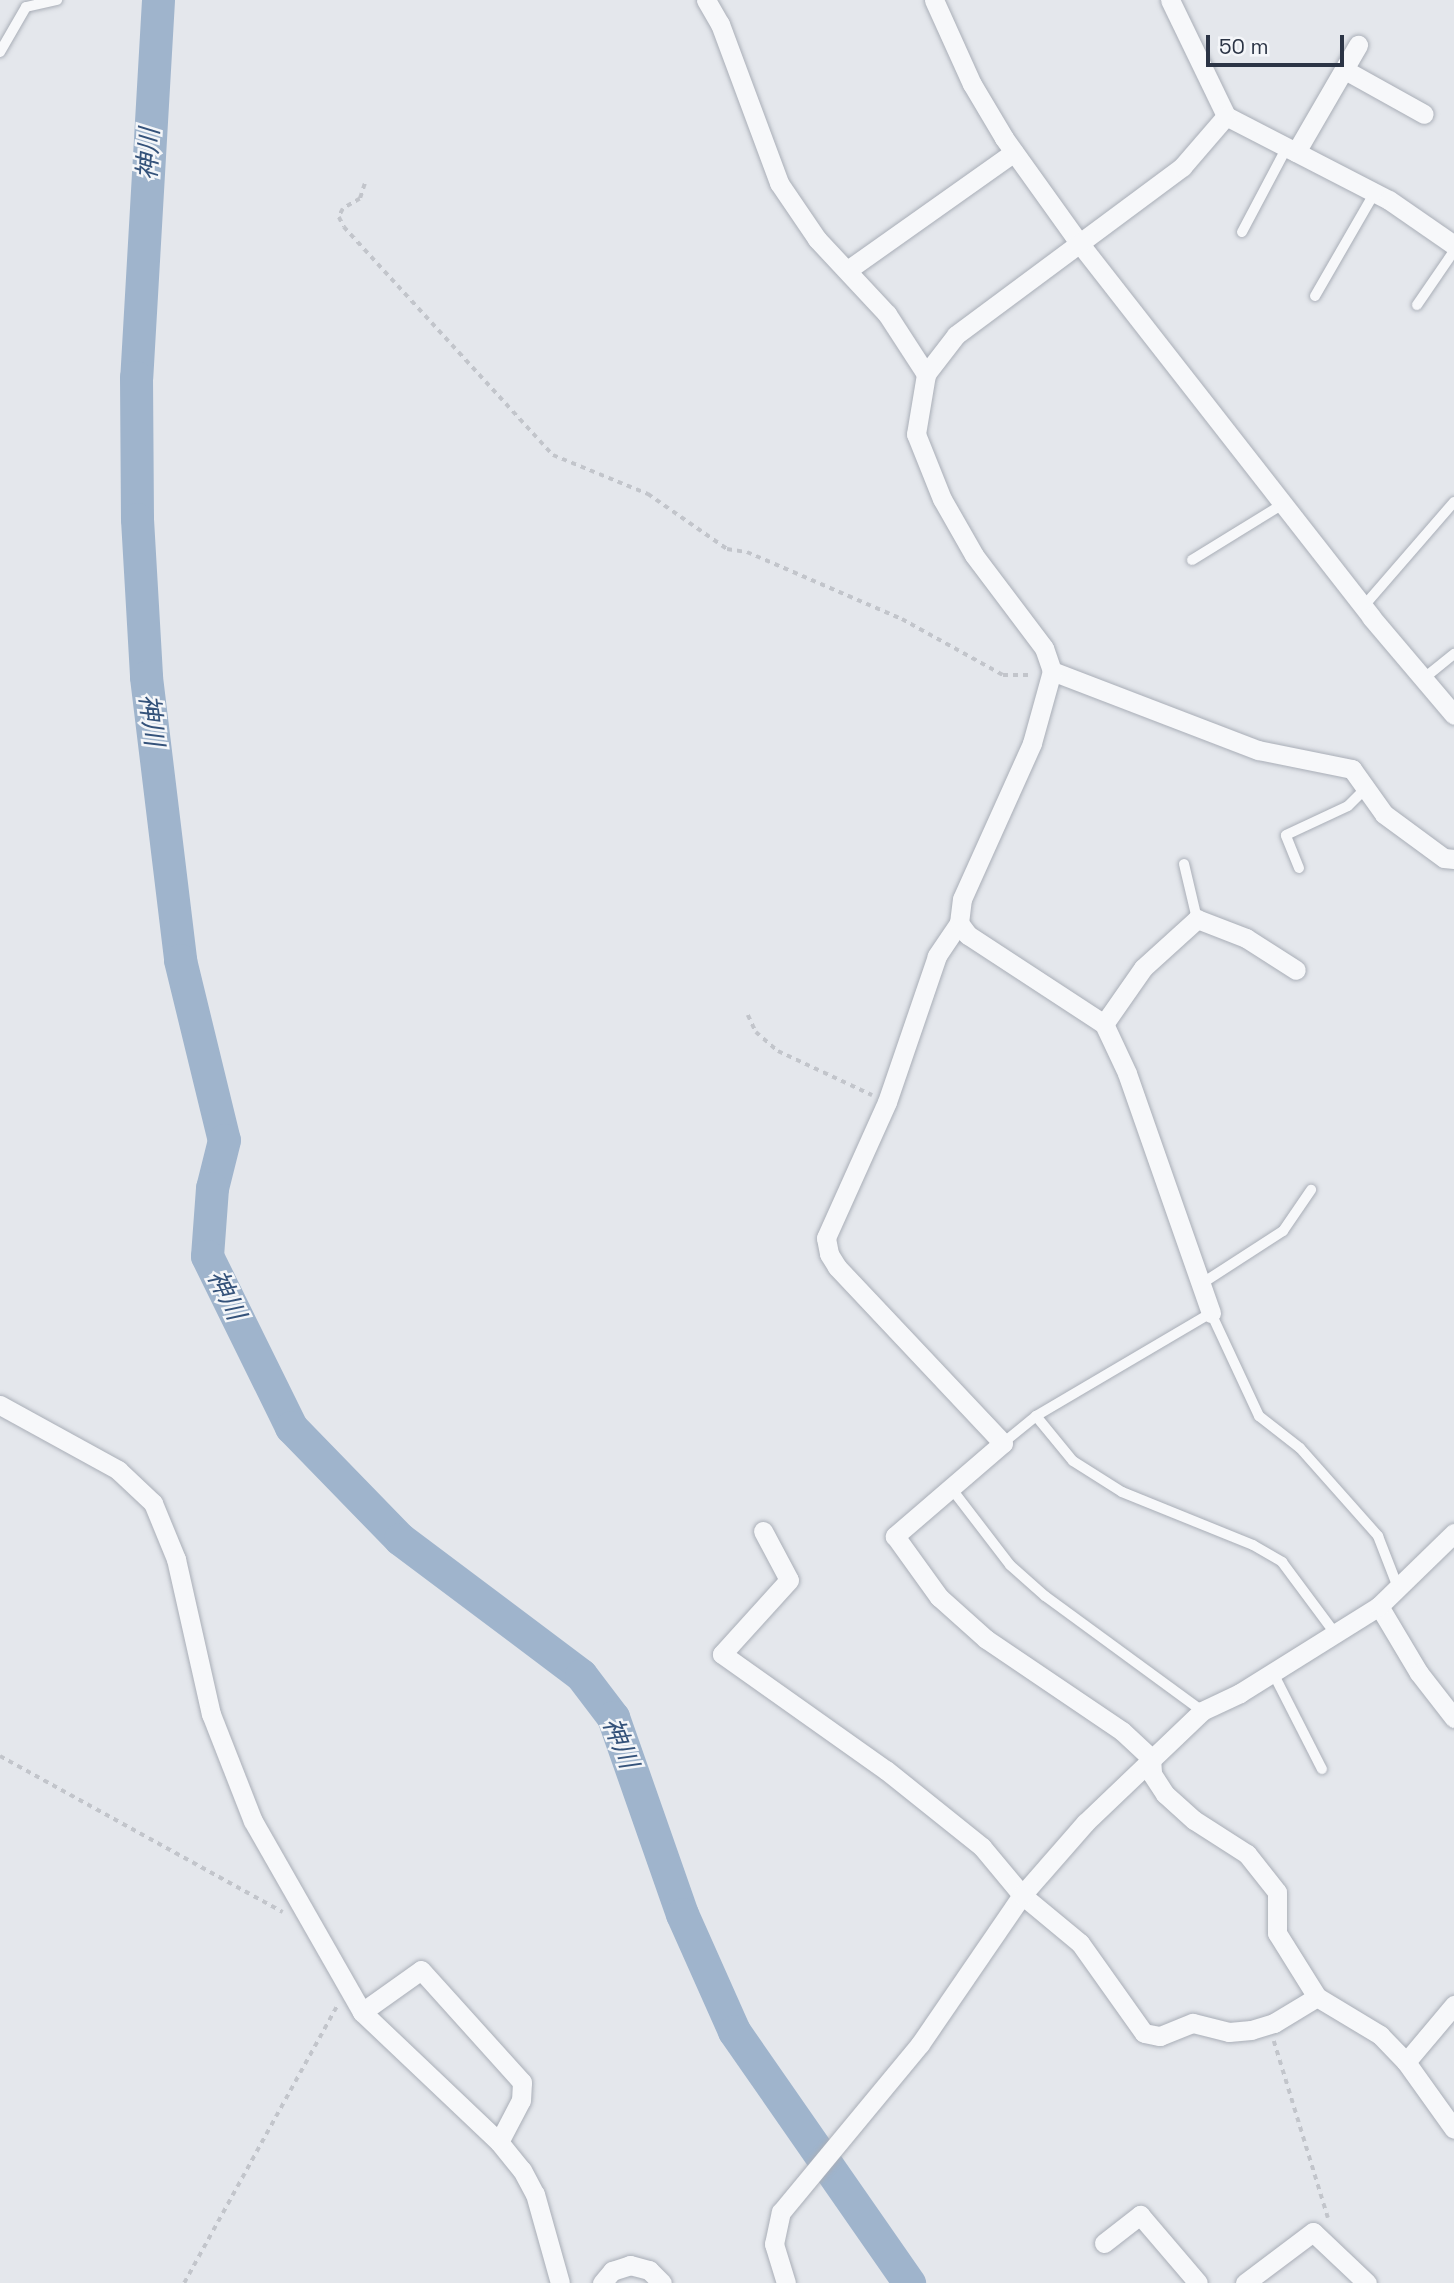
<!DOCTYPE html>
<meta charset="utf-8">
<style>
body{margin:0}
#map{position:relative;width:1454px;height:2283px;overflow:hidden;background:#e4e7ec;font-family:"Space Grotesk","Noto Sans JP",sans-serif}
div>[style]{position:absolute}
.river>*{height:33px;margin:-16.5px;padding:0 16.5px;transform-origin:16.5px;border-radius:16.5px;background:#9fb4cc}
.path>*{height:3.5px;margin-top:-1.75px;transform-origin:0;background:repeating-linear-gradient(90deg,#c2c5cb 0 5px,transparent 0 10px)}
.roads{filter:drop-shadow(0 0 2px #a9aeb7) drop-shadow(0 0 2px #a9aeb7)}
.lane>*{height:10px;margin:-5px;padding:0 5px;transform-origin:5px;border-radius:5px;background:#f7f8fa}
.street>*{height:19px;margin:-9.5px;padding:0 9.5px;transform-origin:9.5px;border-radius:9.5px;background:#f7f8fa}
span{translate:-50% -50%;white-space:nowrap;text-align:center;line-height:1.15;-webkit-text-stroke:5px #f4f6f9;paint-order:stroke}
.water-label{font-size:26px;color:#34527a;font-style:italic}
.scale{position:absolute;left:1206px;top:35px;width:138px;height:32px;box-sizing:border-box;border:4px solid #2b3445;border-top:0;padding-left:9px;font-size:21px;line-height:24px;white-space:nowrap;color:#2b3445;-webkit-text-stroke:5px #f4f6f9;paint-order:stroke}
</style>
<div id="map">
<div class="river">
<div style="left:158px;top:0;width:378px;rotate:93.3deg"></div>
<div style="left:136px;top:377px;width:142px;rotate:89.6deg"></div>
<div style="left:137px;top:519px;width:158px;rotate:86.7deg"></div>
<div style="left:146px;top:677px;width:285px;rotate:83.1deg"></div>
<div style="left:180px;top:960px;width:185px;rotate:76.3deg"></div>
<div style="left:224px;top:1140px;width:49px;rotate:104deg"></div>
<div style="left:212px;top:1188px;width:68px;rotate:94.2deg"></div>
<div style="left:207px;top:1256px;width:191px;rotate:63.8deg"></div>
<div style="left:291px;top:1427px;width:156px;rotate:45.8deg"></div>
<div style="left:400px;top:1539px;width:226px;rotate:36.9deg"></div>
<div style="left:581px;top:1675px;width:53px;rotate:52.7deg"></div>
<div style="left:613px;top:1717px;width:209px;rotate:70.7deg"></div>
<div style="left:682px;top:1914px;width:128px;rotate:66deg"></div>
<div style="left:734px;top:2031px;width:307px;rotate:55.2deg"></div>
</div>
<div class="path">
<div style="left:365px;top:184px;width:16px;rotate:108deg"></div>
<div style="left:360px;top:199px;width:20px;rotate:150deg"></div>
<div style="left:343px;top:209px;width:9px;rotate:117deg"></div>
<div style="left:339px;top:217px;width:11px;rotate:63deg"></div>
<div style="left:344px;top:227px;width:309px;rotate:47.5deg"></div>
<div style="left:553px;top:455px;width:103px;rotate:22.3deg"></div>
<div style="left:648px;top:494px;width:96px;rotate:34.8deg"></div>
<div style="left:727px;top:549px;width:20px;rotate:9deg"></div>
<div style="left:747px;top:552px;width:169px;rotate:23.4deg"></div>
<div style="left:902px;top:619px;width:115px;rotate:29deg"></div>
<div style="left:1003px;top:675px;width:30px"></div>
<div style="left:748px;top:1015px;width:19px;rotate:65deg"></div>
<div style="left:756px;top:1032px;width:29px;rotate:41deg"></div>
<div style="left:778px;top:1051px;width:104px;rotate:25.1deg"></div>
<div style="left:0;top:1756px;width:323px;rotate:28.9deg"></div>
<div style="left:1274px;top:2041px;width:185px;rotate:73deg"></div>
<div style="left:184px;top:2283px;width:319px;rotate:-61.1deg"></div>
</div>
<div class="roads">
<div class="lane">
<div style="left:0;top:52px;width:52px;rotate:-60deg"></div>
<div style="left:26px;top:7px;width:32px;rotate:-13deg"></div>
<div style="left:1242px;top:232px;width:96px;rotate:-62.1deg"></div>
<div style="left:1315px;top:296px;width:120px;rotate:-60deg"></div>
<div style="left:1417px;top:305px;width:65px;rotate:-55.6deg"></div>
<div style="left:1192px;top:560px;width:107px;rotate:-31.6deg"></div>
<div style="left:1363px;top:607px;width:139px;rotate:-49.1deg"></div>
<div style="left:1423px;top:679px;width:40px;rotate:-39deg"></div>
<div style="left:1184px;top:864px;width:57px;rotate:76.7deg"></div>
<div style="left:1299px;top:868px;width:35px;rotate:-112deg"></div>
<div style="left:1286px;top:835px;width:68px;rotate:-25.1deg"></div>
<div style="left:1348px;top:806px;width:23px;rotate:-45deg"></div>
<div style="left:1201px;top:1284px;width:98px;rotate:-32.9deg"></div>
<div style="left:1283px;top:1231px;width:50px;rotate:-55.7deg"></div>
<div style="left:1036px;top:1416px;width:58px;rotate:50.6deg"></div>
<div style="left:1073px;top:1461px;width:58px;rotate:32.3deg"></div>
<div style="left:1122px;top:1492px;width:141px;rotate:22deg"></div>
<div style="left:1253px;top:1545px;width:34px;rotate:30deg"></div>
<div style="left:1282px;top:1562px;width:87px;rotate:53.4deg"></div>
<div style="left:1003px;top:1443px;width:43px;rotate:-39.3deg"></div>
<div style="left:1036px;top:1416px;width:203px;rotate:-30.5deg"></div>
<div style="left:1211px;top:1313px;width:114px;rotate:65deg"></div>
<div style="left:1259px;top:1416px;width:52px;rotate:38deg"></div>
<div style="left:1300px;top:1448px;width:118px;rotate:48.4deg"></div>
<div style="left:1378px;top:1536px;width:53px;rotate:68.8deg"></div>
<div style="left:951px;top:1488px;width:97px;rotate:52.5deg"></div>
<div style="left:1010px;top:1565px;width:47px;rotate:41.5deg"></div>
<div style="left:1045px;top:1596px;width:195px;rotate:36.2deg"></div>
<div style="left:1272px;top:1671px;width:110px;rotate:63deg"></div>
</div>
<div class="street">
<div style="left:706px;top:0;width:28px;rotate:60deg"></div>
<div style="left:720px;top:24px;width:170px;rotate:69.6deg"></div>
<div style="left:779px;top:183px;width:68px;rotate:55.8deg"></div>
<div style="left:817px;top:239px;width:103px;rotate:47deg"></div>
<div style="left:887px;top:314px;width:72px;rotate:57deg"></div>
<div style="left:934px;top:0;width:92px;rotate:65.7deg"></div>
<div style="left:972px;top:84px;width:63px;rotate:59.3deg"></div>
<div style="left:1004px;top:138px;width:130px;rotate:54.4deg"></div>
<div style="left:1080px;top:244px;width:473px;rotate:52deg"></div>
<div style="left:1371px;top:617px;width:128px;rotate:49.7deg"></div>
<div style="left:1170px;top:0;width:129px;rotate:64.2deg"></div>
<div style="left:1226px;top:116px;width:183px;rotate:27.3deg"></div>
<div style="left:1389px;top:200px;width:79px;rotate:34.7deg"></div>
<div style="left:1345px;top:70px;width:90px;rotate:29.1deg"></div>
<div style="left:1296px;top:152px;width:124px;rotate:-59.9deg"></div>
<div style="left:849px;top:269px;width:202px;rotate:-35.3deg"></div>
<div style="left:1052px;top:671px;width:221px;rotate:21deg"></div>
<div style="left:1258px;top:750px;width:96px;rotate:11.4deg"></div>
<div style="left:1352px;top:769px;width:55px;rotate:54.6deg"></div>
<div style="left:1384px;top:814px;width:74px;rotate:36.3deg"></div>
<div style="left:1444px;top:858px;width:10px;rotate:6deg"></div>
<div style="left:959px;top:923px;width:40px;rotate:124deg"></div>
<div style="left:937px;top:956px;width:154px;rotate:108.9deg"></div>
<div style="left:887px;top:1102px;width:149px;rotate:114.2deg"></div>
<div style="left:826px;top:1238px;width:16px;rotate:79deg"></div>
<div style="left:829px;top:1254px;width:15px;rotate:58deg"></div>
<div style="left:837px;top:1267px;width:242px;rotate:46.7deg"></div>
<div style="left:1003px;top:1443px;width:143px;rotate:139.3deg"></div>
<div style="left:895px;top:1536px;width:75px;rotate:54.2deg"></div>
<div style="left:939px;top:1597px;width:63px;rotate:41.8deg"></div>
<div style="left:986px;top:1639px;width:164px;rotate:34.1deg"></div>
<div style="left:1122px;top:1731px;width:40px;rotate:43deg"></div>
<div style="left:1151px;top:1758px;width:16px;rotate:86deg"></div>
<div style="left:1152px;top:1774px;width:24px;rotate:57deg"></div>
<div style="left:1165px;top:1794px;width:39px;rotate:42deg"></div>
<div style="left:1194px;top:1820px;width:63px;rotate:32.7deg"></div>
<div style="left:1247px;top:1854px;width:48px;rotate:51.7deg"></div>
<div style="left:1277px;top:1892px;width:41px;rotate:90deg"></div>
<div style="left:1277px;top:1933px;width:75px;rotate:58deg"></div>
<div style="left:1317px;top:1997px;width:74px;rotate:31.1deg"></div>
<div style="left:1380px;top:2035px;width:37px;rotate:46deg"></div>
<div style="left:1406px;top:2062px;width:82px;rotate:54.4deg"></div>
<div style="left:1104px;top:1024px;width:68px;rotate:-55.1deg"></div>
<div style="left:1143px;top:968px;width:73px;rotate:-42.2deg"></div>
<div style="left:1197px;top:919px;width:53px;rotate:21.2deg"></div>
<div style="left:1246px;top:938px;width:59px;rotate:32.6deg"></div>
<div style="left:1211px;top:1313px;width:254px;rotate:-109.3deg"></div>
<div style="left:1127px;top:1073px;width:54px;rotate:-115.1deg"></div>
<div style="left:1104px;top:1024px;width:163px;rotate:-146.8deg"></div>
<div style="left:968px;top:935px;width:15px;rotate:-127deg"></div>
<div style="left:959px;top:923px;width:24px;rotate:-83deg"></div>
<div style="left:962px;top:899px;width:171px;rotate:-65.8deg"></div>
<div style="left:1032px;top:743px;width:75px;rotate:-74.5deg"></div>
<div style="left:1052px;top:671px;width:24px;rotate:-109deg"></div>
<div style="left:1044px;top:648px;width:116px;rotate:-127deg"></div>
<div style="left:974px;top:555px;width:64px;rotate:-119.7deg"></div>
<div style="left:942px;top:499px;width:70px;rotate:-111.8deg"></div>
<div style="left:916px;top:434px;width:61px;rotate:-80.5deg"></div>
<div style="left:926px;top:374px;width:49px;rotate:-52.4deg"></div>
<div style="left:956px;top:335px;width:282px;rotate:-36.6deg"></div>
<div style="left:1182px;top:167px;width:67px;rotate:-49.2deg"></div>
<div style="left:0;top:1405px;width:135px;rotate:28.8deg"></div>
<div style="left:118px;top:1470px;width:48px;rotate:43.3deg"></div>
<div style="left:153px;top:1503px;width:61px;rotate:67.7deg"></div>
<div style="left:176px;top:1559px;width:159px;rotate:77.3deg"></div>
<div style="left:211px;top:1714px;width:115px;rotate:68.6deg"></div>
<div style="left:253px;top:1821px;width:220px;rotate:60.3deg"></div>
<div style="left:362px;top:2012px;width:189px;rotate:43.5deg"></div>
<div style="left:499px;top:2142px;width:36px;rotate:51deg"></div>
<div style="left:522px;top:2170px;width:27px;rotate:62deg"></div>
<div style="left:535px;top:2194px;width:92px;rotate:74.3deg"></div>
<div style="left:763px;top:1531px;width:55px;rotate:62deg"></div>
<div style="left:789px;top:1580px;width:100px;rotate:132.2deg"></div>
<div style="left:722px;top:1654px;width:201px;rotate:35.3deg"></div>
<div style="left:886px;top:1770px;width:123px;rotate:38.7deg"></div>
<div style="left:982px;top:1847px;width:62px;rotate:50.2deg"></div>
<div style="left:1022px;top:1895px;width:75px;rotate:39.6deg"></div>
<div style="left:1080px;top:1943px;width:110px;rotate:54.6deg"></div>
<div style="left:1144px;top:2033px;width:16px;rotate:11deg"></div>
<div style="left:1160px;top:2036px;width:35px;rotate:-22deg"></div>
<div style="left:1193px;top:2023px;width:37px;rotate:14deg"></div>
<div style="left:1229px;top:2032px;width:22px;rotate:-5deg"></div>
<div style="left:1251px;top:2030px;width:24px;rotate:-17deg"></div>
<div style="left:1274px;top:2023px;width:50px;rotate:-31.2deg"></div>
<div style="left:1379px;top:1606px;width:78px;rotate:59.2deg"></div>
<div style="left:1419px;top:1673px;width:57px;rotate:52.1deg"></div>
<div style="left:362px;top:2012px;width:72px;rotate:-35.4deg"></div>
<div style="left:421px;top:1970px;width:151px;rotate:48deg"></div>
<div style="left:522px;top:2082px;width:18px;rotate:93deg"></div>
<div style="left:521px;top:2100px;width:47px;rotate:117.6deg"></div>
<div style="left:1406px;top:2062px;width:75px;rotate:-49.9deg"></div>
<div style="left:1104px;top:2243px;width:46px;rotate:-37.9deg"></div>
<div style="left:1140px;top:2215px;width:89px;rotate:49.5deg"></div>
<div style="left:602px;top:2283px;width:16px;rotate:-50deg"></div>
<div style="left:612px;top:2271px;width:19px;rotate:-18deg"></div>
<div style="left:630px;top:2265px;width:20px;rotate:15deg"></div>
<div style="left:649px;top:2270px;width:18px;rotate:45deg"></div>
<div style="left:786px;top:2283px;width:41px;rotate:-107.1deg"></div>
<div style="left:774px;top:2244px;width:33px;rotate:-78deg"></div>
<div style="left:781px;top:2212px;width:218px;rotate:-50.4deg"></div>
<div style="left:920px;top:2044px;width:181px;rotate:-55.6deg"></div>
<div style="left:1022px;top:1895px;width:96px;rotate:-48.8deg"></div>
<div style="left:1085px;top:1823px;width:162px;rotate:-43.7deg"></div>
<div style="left:1202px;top:1711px;width:42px;rotate:-25.3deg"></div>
<div style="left:1240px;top:1693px;width:164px;rotate:-32deg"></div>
<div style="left:1379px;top:1606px;width:105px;rotate:-44.2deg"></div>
<div style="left:1245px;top:2283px;width:85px;rotate:-36.9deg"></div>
<div style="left:1313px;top:2232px;width:74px;rotate:43.4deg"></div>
</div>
</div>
<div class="water-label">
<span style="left:149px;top:154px;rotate:-87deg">神川</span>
<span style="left:151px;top:720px;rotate:83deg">神川</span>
<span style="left:226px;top:1295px;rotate:64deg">神川</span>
<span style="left:620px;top:1743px;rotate:68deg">神川</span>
</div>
<div class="scale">50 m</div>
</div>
